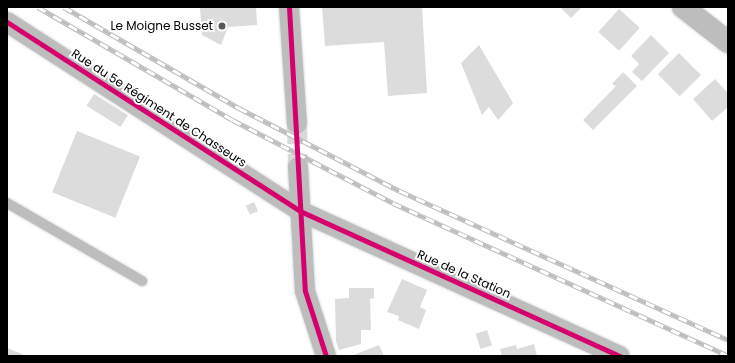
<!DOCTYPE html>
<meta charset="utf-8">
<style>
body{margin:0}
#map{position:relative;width:735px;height:363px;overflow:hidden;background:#fff;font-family:Poppins,sans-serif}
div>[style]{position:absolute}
.building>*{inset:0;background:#dcdcdc;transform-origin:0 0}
.street-tunnel>*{height:20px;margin-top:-10px;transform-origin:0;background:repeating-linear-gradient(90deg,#d9d9d9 0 20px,transparent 0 30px)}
.roads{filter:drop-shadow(0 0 1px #dbdbdb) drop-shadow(0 0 1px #dbdbdb)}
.lane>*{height:10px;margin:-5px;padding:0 5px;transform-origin:5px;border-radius:5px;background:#bdbdbd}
.street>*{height:20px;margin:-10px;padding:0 10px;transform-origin:10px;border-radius:10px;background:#bdbdbd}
.primary>*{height:22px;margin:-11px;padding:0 11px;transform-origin:11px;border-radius:11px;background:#bdbdbd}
.rail>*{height:4.5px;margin-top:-2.25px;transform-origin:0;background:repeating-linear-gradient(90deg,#fff 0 9px,#bdbdbd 0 18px);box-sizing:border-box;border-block:1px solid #bdbdbd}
.cycleway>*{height:5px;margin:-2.5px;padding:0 2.5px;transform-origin:2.5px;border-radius:2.5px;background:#d6006c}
.dots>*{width:11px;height:11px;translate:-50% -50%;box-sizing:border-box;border:2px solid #fff;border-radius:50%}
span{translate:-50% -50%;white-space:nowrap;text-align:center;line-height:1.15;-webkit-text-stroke:4px #fff;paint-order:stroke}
.poi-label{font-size:12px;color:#000}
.right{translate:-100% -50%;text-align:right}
.street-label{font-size:12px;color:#000}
.frame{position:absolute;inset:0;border:8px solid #000;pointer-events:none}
</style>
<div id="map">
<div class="building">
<div style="clip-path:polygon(200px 7px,256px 7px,257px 25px,228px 27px,221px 45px,202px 35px)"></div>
<div style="clip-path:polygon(322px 7px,422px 7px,427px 93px,388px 96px,384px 42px,325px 46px)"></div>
<div style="clip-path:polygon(560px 7px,582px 7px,571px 18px)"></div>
<div style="left:619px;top:9px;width:28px;height:31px;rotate:42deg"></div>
<div style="clip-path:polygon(651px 35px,669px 53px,642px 81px,632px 72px,639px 64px,631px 56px)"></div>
<div style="clip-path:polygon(479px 45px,513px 103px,498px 120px,489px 107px,482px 115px,461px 63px)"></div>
<div style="left:679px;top:53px;width:31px;height:30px;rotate:45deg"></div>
<div style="clip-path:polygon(623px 72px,637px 86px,593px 130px,583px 120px,616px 86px,612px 84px)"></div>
<div style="clip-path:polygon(715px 79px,728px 93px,728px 107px,712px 121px,693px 99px)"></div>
<div style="left:94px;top:94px;width:40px;height:14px;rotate:32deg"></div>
<div style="left:77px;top:131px;width:68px;height:66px;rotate:22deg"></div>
<div style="left:254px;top:202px;width:10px;height:9px;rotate:66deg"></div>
<div style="clip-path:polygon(402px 279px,427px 290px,420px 307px,426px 310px,419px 329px,398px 320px,399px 316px,387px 312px)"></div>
<div style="clip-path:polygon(349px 288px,374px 288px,374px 298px,370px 299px,371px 330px,361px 330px,361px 344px,339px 350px,336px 341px,335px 299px,349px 298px)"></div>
<div style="left:487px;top:330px;width:16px;height:12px;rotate:72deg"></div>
<div style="clip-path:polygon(534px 344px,537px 356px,502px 356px,500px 349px,516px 345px,517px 349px)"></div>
<div style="clip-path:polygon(379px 345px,384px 356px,351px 356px)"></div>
<div style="clip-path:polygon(7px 348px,27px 356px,7px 356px)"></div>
</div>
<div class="street-tunnel">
<div style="left:297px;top:124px;width:43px;rotate:88.7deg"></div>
</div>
<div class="roads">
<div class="lane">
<div style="left:7px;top:203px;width:156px;rotate:30deg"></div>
</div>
<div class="street">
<div style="left:289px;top:7px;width:117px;rotate:86.1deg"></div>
<div style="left:7px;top:22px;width:349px;rotate:32.8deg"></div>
<div style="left:300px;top:211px;width:351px;rotate:24.4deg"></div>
<div style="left:298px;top:167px;width:124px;rotate:86.8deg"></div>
<div style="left:305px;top:291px;width:68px;rotate:72.1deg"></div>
</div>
<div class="primary">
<div style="left:683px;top:7px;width:57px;rotate:37.9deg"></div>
</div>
</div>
<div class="rail">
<div style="left:38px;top:7px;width:225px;rotate:30.1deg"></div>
<div style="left:233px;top:120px;width:180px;rotate:27.4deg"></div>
<div style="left:393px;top:203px;width:368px;rotate:24.5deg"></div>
<div style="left:64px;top:7px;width:202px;rotate:30deg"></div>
<div style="left:239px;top:108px;width:181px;rotate:27.3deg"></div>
<div style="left:400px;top:191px;width:360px;rotate:24.4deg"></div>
</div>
<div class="cycleway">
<div style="left:289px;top:7px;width:284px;rotate:86.8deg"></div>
<div style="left:305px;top:291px;width:68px;rotate:72.1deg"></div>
<div style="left:7px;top:22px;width:349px;rotate:32.8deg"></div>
<div style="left:300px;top:211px;width:351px;rotate:24.4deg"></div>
</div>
<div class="dots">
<div style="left:222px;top:26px;background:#595959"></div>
</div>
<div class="poi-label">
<span class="right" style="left:213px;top:26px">Le Moigne Busset</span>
</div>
<div class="street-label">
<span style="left:159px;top:108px;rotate:33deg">Rue du 5e Régiment de Chasseurs</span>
<span style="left:464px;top:274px;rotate:24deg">Rue de la Station</span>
</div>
<div class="frame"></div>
</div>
